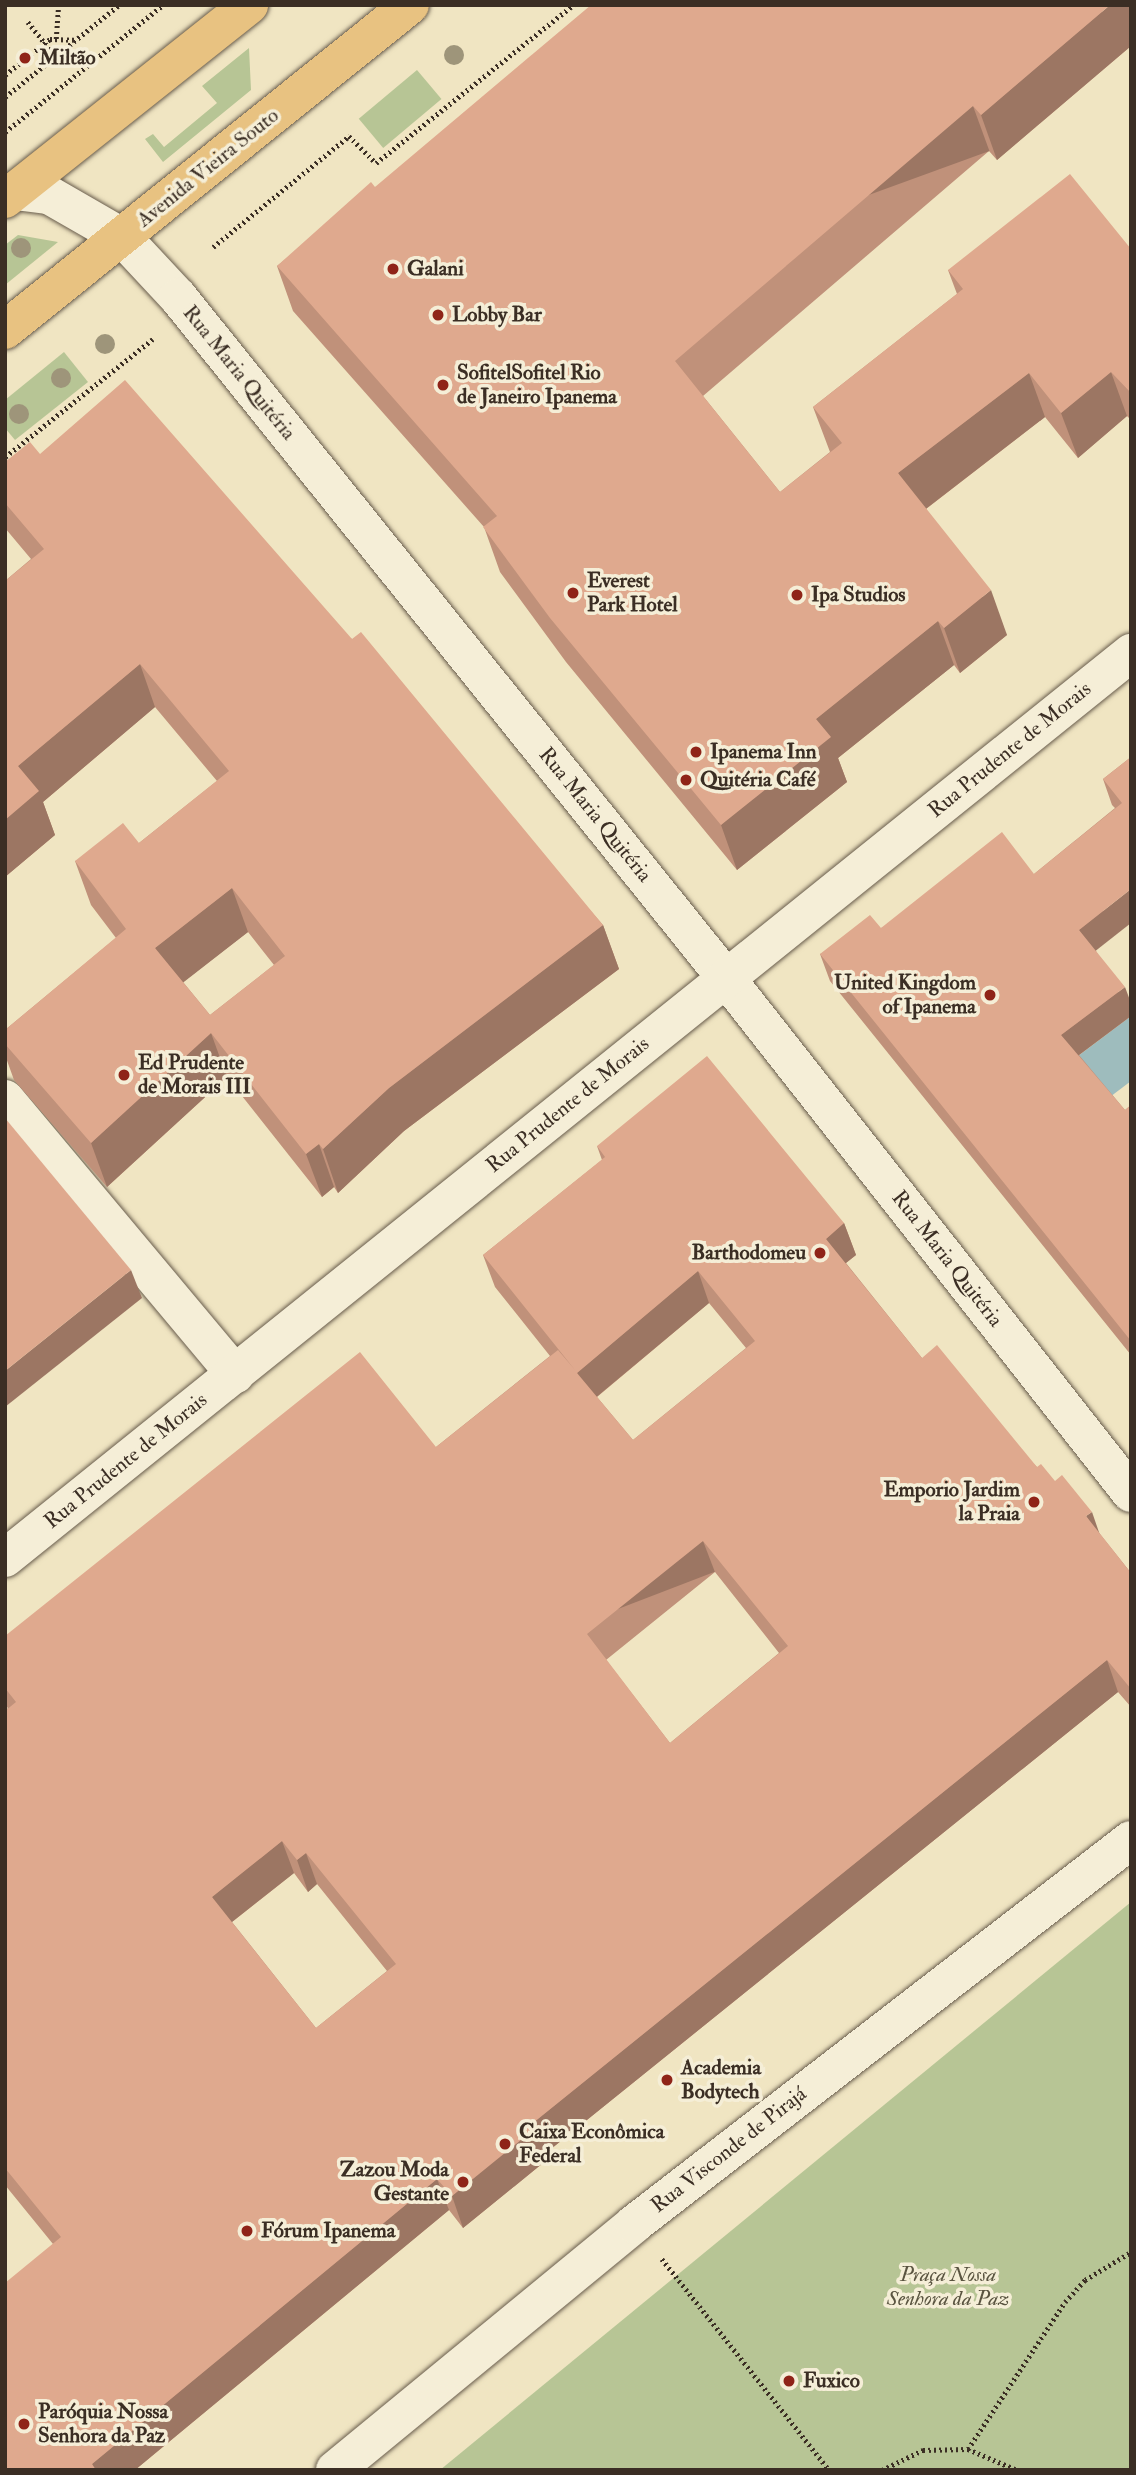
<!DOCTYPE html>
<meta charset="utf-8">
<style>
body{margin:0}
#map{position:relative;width:1136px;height:2475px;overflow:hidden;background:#f0e5c2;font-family:"IM FELL Double Pica",serif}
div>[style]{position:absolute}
.green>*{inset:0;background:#b7c595;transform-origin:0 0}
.water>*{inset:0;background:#9ebcbd}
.path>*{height:4.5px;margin-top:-2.25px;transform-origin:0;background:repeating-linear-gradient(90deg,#3b2e24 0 2px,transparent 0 5.5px)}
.roads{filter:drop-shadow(0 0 2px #685c4c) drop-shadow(0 0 2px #685c4c)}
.minor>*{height:38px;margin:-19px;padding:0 19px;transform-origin:19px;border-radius:19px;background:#f5eed7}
.secondary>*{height:38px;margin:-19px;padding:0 19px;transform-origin:19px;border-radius:19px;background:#f5eed7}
.trunk>*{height:38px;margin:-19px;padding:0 19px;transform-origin:19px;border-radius:19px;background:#e8c281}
.trees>*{width:20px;height:20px;margin:-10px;border-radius:50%;background:#9e957a}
.wall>*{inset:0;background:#c0917a}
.shaded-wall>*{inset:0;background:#9c7663;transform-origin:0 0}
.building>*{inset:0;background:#dfa98e}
.dots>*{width:19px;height:19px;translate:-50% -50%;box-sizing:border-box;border:4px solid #f5eed7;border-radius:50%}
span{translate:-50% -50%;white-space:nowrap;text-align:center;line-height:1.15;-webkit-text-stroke:7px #f5eed7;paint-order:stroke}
.poi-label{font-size:21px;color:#3b2e24;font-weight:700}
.left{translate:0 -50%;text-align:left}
.right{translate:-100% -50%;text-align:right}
.street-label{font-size:21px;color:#3b2e24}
.park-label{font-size:21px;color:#5a5440;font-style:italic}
.frame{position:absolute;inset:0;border:7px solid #3b2e24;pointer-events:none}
</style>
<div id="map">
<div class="green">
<div style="clip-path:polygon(249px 48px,251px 90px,163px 162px,145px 139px,153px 134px,164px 147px,217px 103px,202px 86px)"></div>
<div style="left:417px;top:70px;width:38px;height:76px;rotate:50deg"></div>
<div style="clip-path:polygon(18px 235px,58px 242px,5px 285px,5px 245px)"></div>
<div style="clip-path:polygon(64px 352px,88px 382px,15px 440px,5px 428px,5px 400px)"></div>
<div style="clip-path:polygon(1131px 1902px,1131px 2470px,440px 2470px)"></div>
</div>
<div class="water">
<div style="clip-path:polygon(1131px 1016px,1131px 1081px,1106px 1100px,1074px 1059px)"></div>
</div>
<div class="path">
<div style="left:28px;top:22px;width:45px;rotate:51.3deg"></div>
<div style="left:56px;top:39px;width:32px;rotate:-86deg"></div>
<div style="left:5px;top:75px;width:58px;rotate:-38.7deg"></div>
<div style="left:50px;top:39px;width:24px;rotate:2deg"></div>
<div style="left:5px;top:97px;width:146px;rotate:-38.9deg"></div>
<div style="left:5px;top:132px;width:203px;rotate:-38.8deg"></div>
<div style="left:213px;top:247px;width:176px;rotate:-39.2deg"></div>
<div style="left:349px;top:136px;width:38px;rotate:45deg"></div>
<div style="left:376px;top:163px;width:253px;rotate:-38.7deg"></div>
<div style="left:5px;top:457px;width:189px;rotate:-38.6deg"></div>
<div style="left:662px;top:2259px;width:269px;rotate:51.6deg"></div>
<div style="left:968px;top:2449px;width:176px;rotate:-56.6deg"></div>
<div style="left:1065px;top:2302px;width:30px;rotate:-48deg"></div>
<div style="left:1085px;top:2280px;width:54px;rotate:-31.3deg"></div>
<div style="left:882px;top:2470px;width:46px;rotate:-26deg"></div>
<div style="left:923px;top:2450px;width:45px;rotate:-1.3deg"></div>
<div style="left:968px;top:2449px;width:53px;rotate:23.2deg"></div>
</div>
<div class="roads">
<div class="minor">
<div style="left:15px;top:191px;width:34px;rotate:7deg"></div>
<div style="left:49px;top:195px;width:84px;rotate:29.9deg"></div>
<div style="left:122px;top:237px;width:82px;rotate:47deg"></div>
<div style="left:178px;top:297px;width:874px;rotate:51.18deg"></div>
<div style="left:726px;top:978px;width:655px;rotate:51.82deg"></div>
<div style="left:5px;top:1099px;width:359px;rotate:50.1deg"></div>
</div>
<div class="secondary">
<div style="left:5px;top:1558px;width:1445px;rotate:-38.79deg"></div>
<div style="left:335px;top:2470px;width:387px;rotate:-39.4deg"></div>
<div style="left:634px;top:2224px;width:628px;rotate:-37.69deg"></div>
</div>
<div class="trunk">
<div style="left:5px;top:199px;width:312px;rotate:-38.5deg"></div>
<div style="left:5px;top:330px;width:519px;rotate:-38.75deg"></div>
</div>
</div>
<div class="trees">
<div style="left:454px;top:55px"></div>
<div style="left:21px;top:248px"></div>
<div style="left:105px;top:344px"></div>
<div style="left:61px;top:378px"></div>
<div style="left:19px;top:414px"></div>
</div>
<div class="wall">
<div style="clip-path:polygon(1131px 5px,1131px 46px,997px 160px,989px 151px,703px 396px,780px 492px,830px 452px,813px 407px,957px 294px,948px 270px,1131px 249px,1131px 420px,1127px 416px,1078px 458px,1045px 417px,926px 509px,1007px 635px,960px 673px,954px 665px,838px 758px,847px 782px,737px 870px,566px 662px,500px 572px,484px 527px,293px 311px,277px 266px,375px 187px)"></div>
<div style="clip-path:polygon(evenodd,40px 454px,352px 639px,603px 925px,619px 969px,404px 1131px,338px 1193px,334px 1187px,322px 1197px,227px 1077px,107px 1187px,14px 1080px,5px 1055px,5px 1030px,116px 938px,91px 905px,75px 861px,139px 843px,217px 781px,155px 707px,43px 802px,55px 835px,5px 877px,5px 581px,31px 559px,5px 528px,5px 462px,40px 454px,248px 932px,274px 965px,210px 1015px,183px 982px,248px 932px)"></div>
<div style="clip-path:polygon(1131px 757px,1096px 951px,1131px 1016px,1079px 1055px,1125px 1110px,1131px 1105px,1131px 1355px,830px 981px,820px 954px,881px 928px,1034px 874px,1115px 808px,1112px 805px,1103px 779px)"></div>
<div style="clip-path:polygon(evenodd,597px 1146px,844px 1223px,856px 1255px,846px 1263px,922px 1358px,1037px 1467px,1100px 1534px,1131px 1573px,1131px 1707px,1118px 1692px,541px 2157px,543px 2163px,463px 2228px,449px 2210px,135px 2470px,5px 2470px,53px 2244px,5px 2185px,5px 1711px,8px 1708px,5px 1705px,5px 1636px,436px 1447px,550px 1356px,495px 1287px,483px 1255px,602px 1160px,597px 1146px,709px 1303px,746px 1348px,633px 1440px,597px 1397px,709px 1303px,597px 1146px,715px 1572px,779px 1653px,670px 1743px,606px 1660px,715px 1572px,597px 1146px,294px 1873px,308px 1892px,317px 1884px,387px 1971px,316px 2028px,232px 1922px,294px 1873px)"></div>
</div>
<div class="shaded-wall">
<div style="clip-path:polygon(1110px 5px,1131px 5px,1131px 46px,997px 160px,981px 115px)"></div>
<div style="left:973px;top:106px;width:48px;height:392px;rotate:70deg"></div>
<div style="clip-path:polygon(1111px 372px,1127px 416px,1078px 458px,1061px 413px)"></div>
<div style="clip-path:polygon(1029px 373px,1045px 417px,914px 518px,898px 473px)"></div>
<div style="clip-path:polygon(991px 590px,1007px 635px,960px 673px,944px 628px)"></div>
<div style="clip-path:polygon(938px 621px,954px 665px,838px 758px,847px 782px,737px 870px,721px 825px,816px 719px)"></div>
<div style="clip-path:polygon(140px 664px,155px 707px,43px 802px,55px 835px,5px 877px,5px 820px,18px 766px)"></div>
<div style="clip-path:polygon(232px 888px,248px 932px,171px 992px,155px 948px)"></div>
<div style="clip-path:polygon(1131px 889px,1131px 923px,1089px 956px,1079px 930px)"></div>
<div style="clip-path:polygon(603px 925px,619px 969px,404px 1131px,338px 1193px,323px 1149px,389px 1088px)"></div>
<div style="clip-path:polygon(1125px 987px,1131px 1003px,1131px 1016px,1071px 1061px,1061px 1035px)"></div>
<div style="clip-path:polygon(211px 1033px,227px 1077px,107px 1187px,91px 1143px)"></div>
<div style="clip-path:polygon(319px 1144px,334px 1187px,322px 1197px,306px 1154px)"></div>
<div style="clip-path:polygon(844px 1223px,856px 1255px,837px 1270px,826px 1239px)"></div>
<div style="clip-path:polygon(131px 1270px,142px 1298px,5px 1407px,5px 1371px)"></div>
<div style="clip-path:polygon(698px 1271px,709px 1303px,588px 1404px,577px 1373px)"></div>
<div style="clip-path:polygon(1092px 1512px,1103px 1544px,1086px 1516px)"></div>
<div style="left:703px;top:1541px;width:33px;height:149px;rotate:69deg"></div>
<div style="clip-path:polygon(1107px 1660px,1118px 1692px,541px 2157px,543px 2163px,463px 2228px,452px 2196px,528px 2127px)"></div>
<div style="clip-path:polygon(282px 1841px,294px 1873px,223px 1929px,212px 1897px)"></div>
<div style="clip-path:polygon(306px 1853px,317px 1884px,308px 1892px,297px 1860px)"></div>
<div style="clip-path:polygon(437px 2179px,449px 2210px,135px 2470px,94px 2470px,92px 2464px)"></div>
</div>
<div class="building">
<div style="clip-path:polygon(591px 5px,1110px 5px,981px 115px,973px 106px,675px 361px,780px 492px,842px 443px,813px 407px,963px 289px,948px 270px,1070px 174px,1131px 249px,1131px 393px,1111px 372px,1061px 413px,1029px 373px,898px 473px,991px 590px,944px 628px,938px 621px,816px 719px,831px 737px,721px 825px,550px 618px,483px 527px,497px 516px,277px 266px,371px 182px,375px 187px)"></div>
<div style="clip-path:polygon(evenodd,125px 380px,352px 639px,361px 632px,603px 925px,389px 1088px,323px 1149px,319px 1144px,306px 1154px,211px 1033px,91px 1143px,5px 1044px,5px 1030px,126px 929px,75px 861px,123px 823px,139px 843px,229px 771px,140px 664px,18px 766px,39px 791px,5px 820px,5px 581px,44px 549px,5px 503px,5px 462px,30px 442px,40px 454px,125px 380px,232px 888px,285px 956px,210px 1015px,155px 948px,232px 888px)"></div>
<div style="clip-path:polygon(1131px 757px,1131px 889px,1079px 930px,1125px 987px,1061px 1035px,1125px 1110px,1131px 1105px,1131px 1341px,820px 954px,870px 915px,881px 928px,1002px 832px,1034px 874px,1122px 803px,1103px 779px)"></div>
<div style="clip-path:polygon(evenodd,707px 1056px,844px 1223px,826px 1239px,922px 1358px,937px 1345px,1037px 1467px,1041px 1464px,1055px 1481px,1062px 1475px,1092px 1512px,1086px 1516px,1131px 1573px,1131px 1689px,1107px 1660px,528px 2127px,532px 2131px,452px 2196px,437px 2179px,92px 2464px,96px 2470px,5px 2470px,5px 2283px,61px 2237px,5px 2168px,5px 1711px,16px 1702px,5px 1688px,5px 1636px,360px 1352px,436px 1447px,558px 1350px,575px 1370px,483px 1255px,605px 1157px,597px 1146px,707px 1056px,698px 1271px,755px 1341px,633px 1440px,577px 1373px,698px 1271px,707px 1056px,703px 1541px,788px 1646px,670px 1743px,587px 1634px,703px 1541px,707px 1056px,282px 1841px,297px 1860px,306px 1853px,396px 1964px,316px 2028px,212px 1897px,282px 1841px)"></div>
<div style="clip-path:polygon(5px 1118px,131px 1270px,5px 1371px)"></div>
</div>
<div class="dots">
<div style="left:25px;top:58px;background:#8f2418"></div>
<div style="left:393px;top:269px;background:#8f2418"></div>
<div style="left:438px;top:315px;background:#8f2418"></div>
<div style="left:443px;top:385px;background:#8f2418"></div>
<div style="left:573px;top:593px;background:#8f2418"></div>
<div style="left:797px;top:595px;background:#8f2418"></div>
<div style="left:696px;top:752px;background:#8f2418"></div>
<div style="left:686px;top:780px;background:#8f2418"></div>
<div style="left:990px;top:995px;background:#8f2418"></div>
<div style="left:124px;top:1075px;background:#8f2418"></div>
<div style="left:820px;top:1253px;background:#8f2418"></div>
<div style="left:1034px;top:1502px;background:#8f2418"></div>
<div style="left:667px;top:2080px;background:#8f2418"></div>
<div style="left:505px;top:2144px;background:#8f2418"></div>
<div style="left:463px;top:2182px;background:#8f2418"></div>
<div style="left:247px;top:2231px;background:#8f2418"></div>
<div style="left:789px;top:2381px;background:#8f2418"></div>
<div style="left:24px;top:2424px;background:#8f2418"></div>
</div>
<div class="poi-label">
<span class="left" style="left:39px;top:58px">Miltão</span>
<span class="left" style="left:407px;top:269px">Galani</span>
<span class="left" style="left:452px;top:315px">Lobby Bar</span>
<span class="left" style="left:457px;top:385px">SofitelSofitel Rio<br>de Janeiro Ipanema</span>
<span class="left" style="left:587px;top:593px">Everest<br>Park Hotel</span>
<span class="left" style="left:811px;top:595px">Ipa Studios</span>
<span class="left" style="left:710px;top:752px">Ipanema Inn</span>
<span class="left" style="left:700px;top:780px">Quitéria Café</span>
<span class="right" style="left:976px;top:995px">United Kingdom<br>of Ipanema</span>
<span class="left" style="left:138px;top:1075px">Ed Prudente<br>de Morais III</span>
<span class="right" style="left:806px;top:1253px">Barthodomeu</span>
<span class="right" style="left:1020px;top:1502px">Emporio Jardim<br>la Praia</span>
<span class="left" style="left:681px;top:2080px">Academia<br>Bodytech</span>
<span class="left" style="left:519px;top:2144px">Caixa Econômica<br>Federal</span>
<span class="right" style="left:449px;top:2182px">Zazou Moda<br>Gestante</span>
<span class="left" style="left:261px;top:2231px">Fórum Ipanema</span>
<span class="left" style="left:803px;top:2381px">Fuxico</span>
<span class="left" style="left:38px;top:2424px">Paróquia Nossa<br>Senhora da Paz</span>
</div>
<div class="street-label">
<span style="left:208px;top:168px;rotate:-39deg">Avenida Vieira Souto</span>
<span style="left:239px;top:373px;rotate:51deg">Rua Maria Quitéria</span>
<span style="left:1010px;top:750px;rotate:-39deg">Rua Prudente de Morais</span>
<span style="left:595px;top:815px;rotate:51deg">Rua Maria Quitéria</span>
<span style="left:568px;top:1105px;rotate:-39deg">Rua Prudente de Morais</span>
<span style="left:947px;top:1259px;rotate:52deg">Rua Maria Quitéria</span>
<span style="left:126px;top:1461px;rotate:-39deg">Rua Prudente de Morais</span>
<span style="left:729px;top:2150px;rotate:-38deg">Rua Visconde de Pirajá</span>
</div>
<div class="park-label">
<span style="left:948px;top:2287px">Praça Nossa<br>Senhora da Paz</span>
</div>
<div class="frame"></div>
</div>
